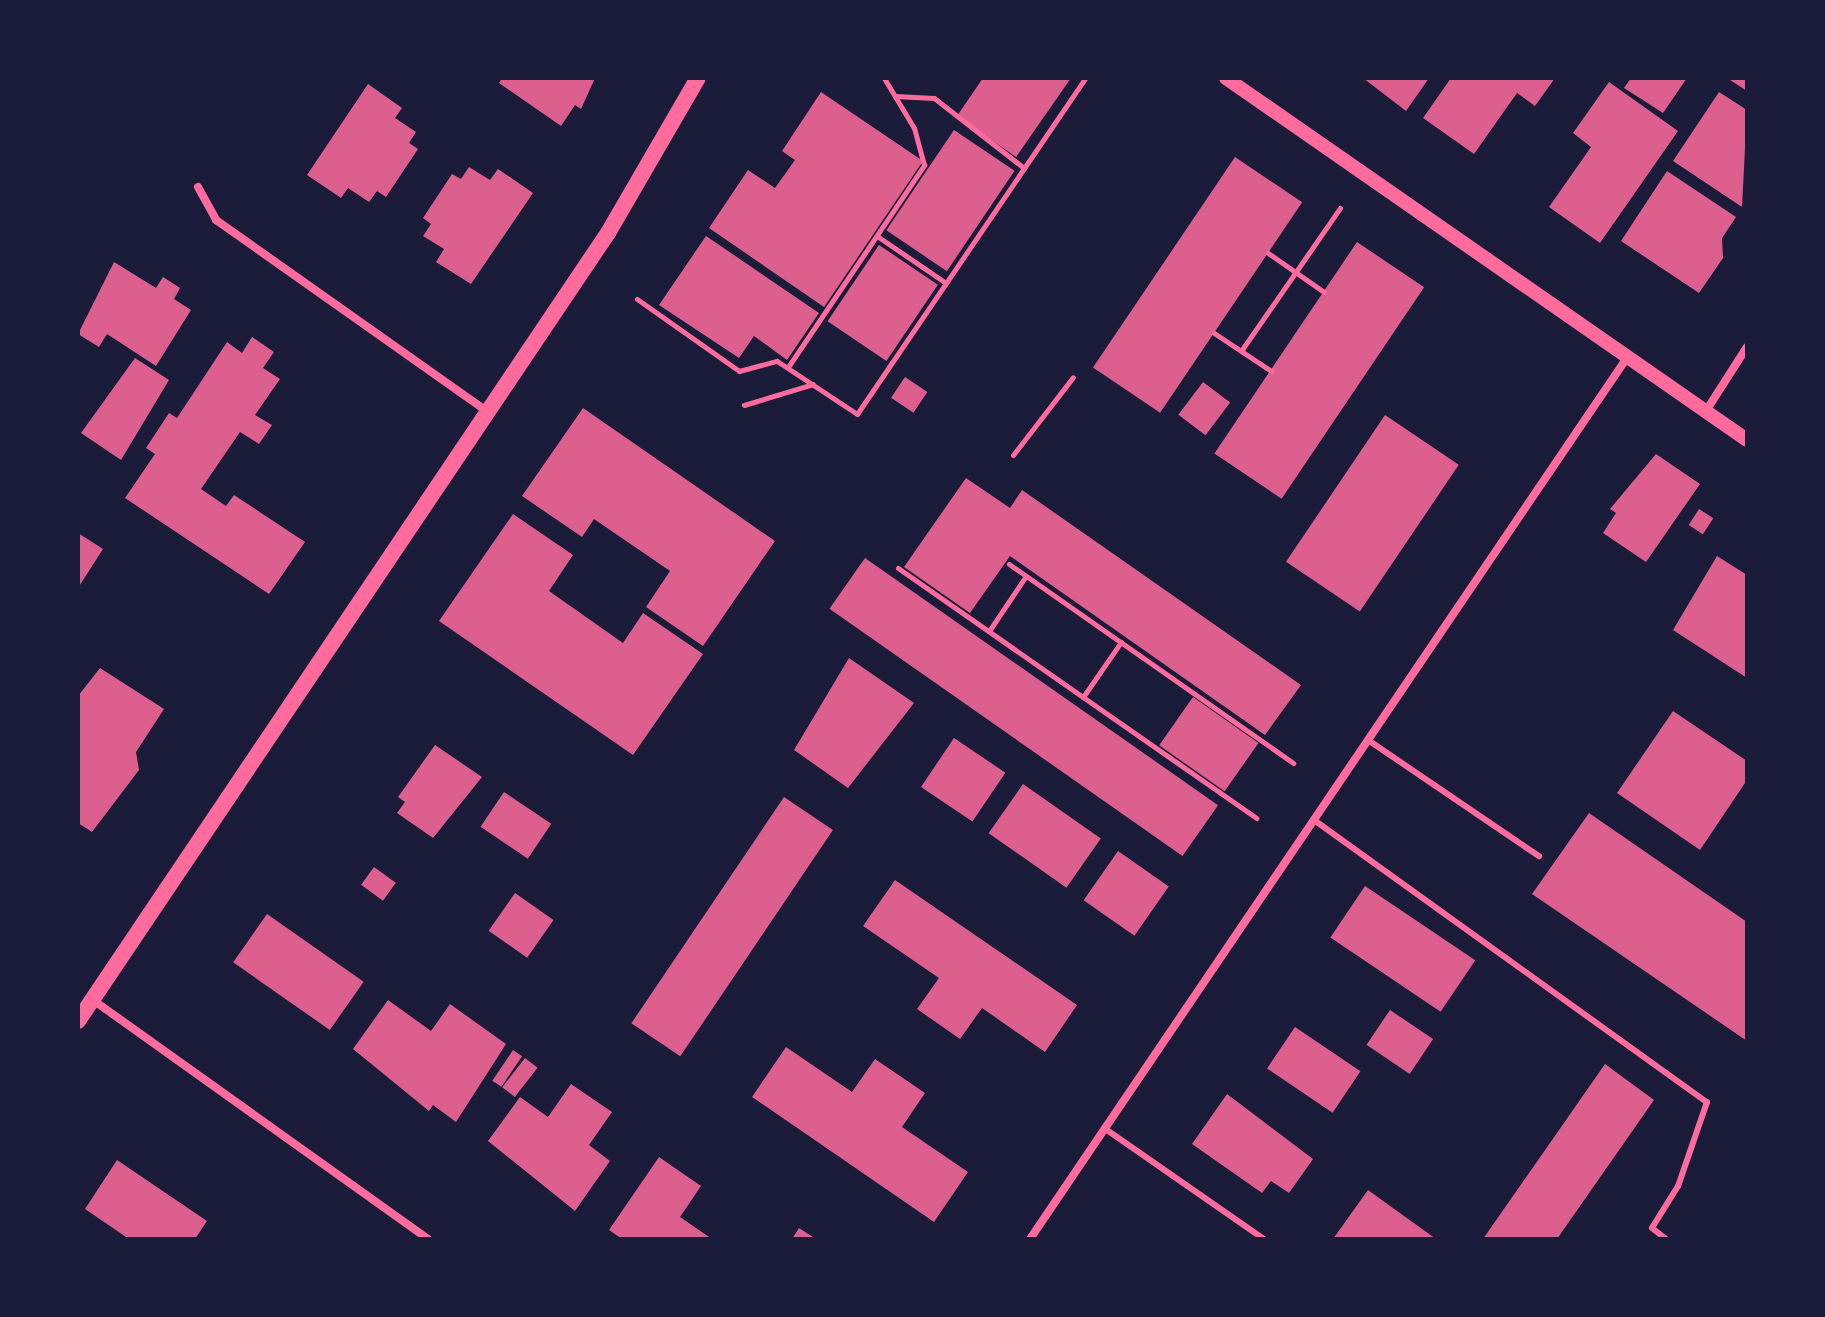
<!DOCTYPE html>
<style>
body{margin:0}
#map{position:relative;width:1825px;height:1317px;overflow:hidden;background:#1b1b3a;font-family:Manrope,sans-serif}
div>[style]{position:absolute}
.building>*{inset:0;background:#dd5f8e;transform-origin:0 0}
.path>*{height:5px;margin:-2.5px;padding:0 2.5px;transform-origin:2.5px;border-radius:2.5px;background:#ff6b9d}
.service>*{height:6px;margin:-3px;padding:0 3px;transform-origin:3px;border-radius:3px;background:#ff6b9d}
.minor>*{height:8px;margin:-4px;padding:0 4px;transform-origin:4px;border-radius:4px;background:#ff6b9d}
.tertiary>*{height:14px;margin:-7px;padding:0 7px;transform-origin:7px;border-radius:7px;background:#ff6b9d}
.secondary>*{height:16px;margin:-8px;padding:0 8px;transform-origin:8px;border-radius:8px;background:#ff6b9d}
span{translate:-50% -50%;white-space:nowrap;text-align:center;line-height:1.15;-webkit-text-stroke:6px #1b1b3a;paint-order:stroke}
.frame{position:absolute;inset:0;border:80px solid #1b1b3a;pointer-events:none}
</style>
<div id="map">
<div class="building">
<div style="clip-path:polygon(502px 78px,595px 78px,581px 109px,575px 105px,561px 126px,499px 83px)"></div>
<div style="clip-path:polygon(983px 78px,1071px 78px,1016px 157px,957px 116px)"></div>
<div style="clip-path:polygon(1363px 78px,1429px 78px,1406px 111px)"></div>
<div style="clip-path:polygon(1451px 78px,1555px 78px,1535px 106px,1517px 93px,1474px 154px,1423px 118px)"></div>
<div style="clip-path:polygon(1631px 78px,1687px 78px,1663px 113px,1624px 88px)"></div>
<div style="clip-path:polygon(1727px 78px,1747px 78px,1747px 91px)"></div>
<div style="clip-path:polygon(1609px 82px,1678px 131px,1600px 243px,1549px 207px,1591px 147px,1573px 133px)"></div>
<div style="clip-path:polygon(368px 84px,402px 108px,395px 118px,416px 132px,409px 143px,418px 149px,386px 197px,377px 191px,369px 202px,348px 188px,341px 198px,307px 175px)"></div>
<div style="clip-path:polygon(821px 92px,923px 161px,824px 307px,709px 228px,748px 170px,775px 188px,795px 160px,782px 151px)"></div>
<div style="clip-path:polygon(1719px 92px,1747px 110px,1742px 207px,1673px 161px)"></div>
<div style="left:954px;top:130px;width:73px;height:121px;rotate:34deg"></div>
<div style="left:1235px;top:157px;width:81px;height:254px;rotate:34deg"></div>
<div style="clip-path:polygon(469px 167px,490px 180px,498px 169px,533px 193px,471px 284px,436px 262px,444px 249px,423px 236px,431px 224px,423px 218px,452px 174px,461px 179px)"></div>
<div style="clip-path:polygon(1667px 171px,1736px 217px,1722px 238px,1723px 258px,1699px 293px,1621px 241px)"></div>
<div style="clip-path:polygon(706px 236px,819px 313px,787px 360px,754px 336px,739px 358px,659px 305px)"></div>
<div style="left:1357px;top:242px;width:81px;height:255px;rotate:34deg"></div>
<div style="left:879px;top:245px;width:71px;height:92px;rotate:34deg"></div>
<div style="clip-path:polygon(114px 262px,156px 288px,163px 277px,180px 288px,174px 299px,191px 310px,156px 366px,107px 334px,99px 347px,78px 334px)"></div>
<div style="clip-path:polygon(252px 337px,274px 352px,263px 368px,280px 379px,255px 415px,272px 425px,259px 444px,240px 432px,201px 489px,226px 506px,234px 495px,305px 542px,269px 594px,125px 498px,155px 454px,146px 448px,169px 413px,177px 418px,227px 342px,242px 353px)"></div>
<div style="clip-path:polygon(135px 358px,169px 380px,121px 460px,81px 433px)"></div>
<div style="left:905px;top:377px;width:27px;height:25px;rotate:34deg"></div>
<div style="left:1203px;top:382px;width:34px;height:41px;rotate:37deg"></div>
<div style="clip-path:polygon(583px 408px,775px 541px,703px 646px,646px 607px,670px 571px,594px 519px,582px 537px,522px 496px)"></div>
<div style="left:1385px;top:415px;width:89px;height:177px;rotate:34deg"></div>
<div style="clip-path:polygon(1656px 454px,1700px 484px,1646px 562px,1603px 533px,1616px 513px,1610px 509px)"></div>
<div style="clip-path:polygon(966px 478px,1010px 508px,1022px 490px,1301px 685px,1265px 735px,1010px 556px,970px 613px,904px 567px)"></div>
<div style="left:1699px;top:509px;width:17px;height:19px;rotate:33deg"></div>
<div style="clip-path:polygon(513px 514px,573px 555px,549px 591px,623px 643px,643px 613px,703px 654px,633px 755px,439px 621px)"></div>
<div style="clip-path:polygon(78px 533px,103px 549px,78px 588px)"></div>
<div style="clip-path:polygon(1717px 556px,1747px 575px,1747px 678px,1673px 630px)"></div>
<div style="left:865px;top:558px;width:431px;height:62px;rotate:35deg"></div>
<div style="clip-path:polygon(849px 658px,914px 703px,848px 788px,794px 750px)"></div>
<div style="clip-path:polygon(100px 668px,164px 709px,136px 752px,139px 770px,92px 832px,78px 823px,78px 696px)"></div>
<div style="left:1193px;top:697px;width:80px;height:59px;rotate:35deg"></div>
<div style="clip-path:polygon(1673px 711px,1747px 761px,1747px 780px,1700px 850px,1617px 793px)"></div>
<div style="left:954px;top:738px;width:62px;height:59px;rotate:34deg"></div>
<div style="clip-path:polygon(435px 745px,482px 777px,433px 838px,397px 813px,405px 802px,398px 797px)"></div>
<div style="left:1023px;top:784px;width:95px;height:60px;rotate:35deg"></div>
<div style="left:504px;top:792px;width:57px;height:42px;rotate:34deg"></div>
<div style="left:784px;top:797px;width:59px;height:273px;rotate:34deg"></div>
<div style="clip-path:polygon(1589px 813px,1747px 922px,1747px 1041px,1532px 894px)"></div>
<div style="left:1118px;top:851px;width:62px;height:60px;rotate:35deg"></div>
<div style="left:374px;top:867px;width:27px;height:22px;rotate:36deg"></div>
<div style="clip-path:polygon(895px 880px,1077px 1005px,1045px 1052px,982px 1008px,960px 1039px,917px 1009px,939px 978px,863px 926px)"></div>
<div style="left:1365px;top:886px;width:133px;height:62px;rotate:34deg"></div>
<div style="left:515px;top:893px;width:47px;height:46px;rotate:35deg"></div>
<div style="left:267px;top:914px;width:118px;height:59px;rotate:35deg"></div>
<div style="clip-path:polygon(388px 1000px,431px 1031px,450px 1004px,506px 1044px,456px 1122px,433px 1105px,429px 1111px,353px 1049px)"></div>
<div style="left:1390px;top:1010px;width:52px;height:42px;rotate:34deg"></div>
<div style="left:1295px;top:1027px;width:79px;height:50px;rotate:34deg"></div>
<div style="clip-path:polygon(786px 1047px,852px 1092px,875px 1059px,925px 1093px,902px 1127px,968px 1172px,934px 1222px,752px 1097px)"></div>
<div style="left:513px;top:1050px;width:11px;height:37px;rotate:34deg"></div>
<div style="left:525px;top:1058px;width:16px;height:37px;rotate:38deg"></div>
<div style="clip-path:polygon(1605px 1064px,1654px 1100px,1557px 1239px,1483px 1239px)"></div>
<div style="clip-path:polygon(571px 1084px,612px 1112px,589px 1145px,610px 1161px,575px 1211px,488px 1141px,520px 1097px,548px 1117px)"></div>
<div style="clip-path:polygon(1227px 1094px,1313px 1159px,1289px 1193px,1271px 1181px,1262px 1193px,1192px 1144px)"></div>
<div style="clip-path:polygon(659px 1157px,701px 1186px,680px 1217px,712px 1239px,622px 1239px,609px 1230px)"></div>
<div style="clip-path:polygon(117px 1160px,207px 1221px,195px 1239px,129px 1239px,85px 1209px)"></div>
<div style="clip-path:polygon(1368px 1190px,1436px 1239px,1333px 1239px)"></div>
<div style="clip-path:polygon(799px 1228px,816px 1239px,792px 1239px)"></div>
</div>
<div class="path">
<div style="left:895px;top:96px;width:39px;rotate:3deg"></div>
<div style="left:934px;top:98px;width:114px;rotate:37.9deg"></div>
<div style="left:877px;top:236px;width:83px;rotate:34.3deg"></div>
<div style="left:1268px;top:253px;width:68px;rotate:34.9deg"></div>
<div style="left:637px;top:299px;width:125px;rotate:35.2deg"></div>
<div style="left:739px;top:371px;width:39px;rotate:-15deg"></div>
<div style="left:777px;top:361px;width:96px;rotate:33.5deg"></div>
<div style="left:857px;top:414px;width:406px;rotate:-55.8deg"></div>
<div style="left:1214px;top:333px;width:69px;rotate:33.7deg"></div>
<div style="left:1241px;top:351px;width:174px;rotate:-55.3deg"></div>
<div style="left:788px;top:367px;width:244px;rotate:-56deg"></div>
<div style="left:924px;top:165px;width:38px;rotate:-105deg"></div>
<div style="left:914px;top:128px;width:58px;rotate:-121deg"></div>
<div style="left:744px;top:405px;width:72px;rotate:-16.9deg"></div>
<div style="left:1013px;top:455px;width:98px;rotate:-52.4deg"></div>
<div style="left:1009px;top:564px;width:347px;rotate:35deg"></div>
<div style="left:898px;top:568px;width:437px;rotate:34.9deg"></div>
<div style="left:989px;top:631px;width:66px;rotate:-56.1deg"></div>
<div style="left:1083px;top:697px;width:67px;rotate:-55.4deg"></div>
</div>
<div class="service">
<div style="left:1368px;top:740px;width:207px;rotate:34.2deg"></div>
<div style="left:1314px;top:820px;width:484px;rotate:35.7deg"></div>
<div style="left:1707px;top:1102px;width:89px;rotate:109deg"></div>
<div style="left:1678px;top:1186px;width:49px;rotate:121.8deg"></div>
<div style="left:1652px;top:1228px;width:18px;rotate:38deg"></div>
<div style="left:1104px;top:1128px;width:195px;rotate:34.8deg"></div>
</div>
<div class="minor">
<div style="left:198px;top:187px;width:38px;rotate:61deg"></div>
<div style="left:216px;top:220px;width:329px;rotate:35.2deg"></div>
<div style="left:1706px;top:411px;width:76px;rotate:-57.4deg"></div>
<div style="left:93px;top:1000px;width:412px;rotate:35.5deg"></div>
<div style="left:1030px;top:1239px;width:1066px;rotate:-55.89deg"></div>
</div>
<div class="tertiary">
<div style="left:1226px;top:78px;width:634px;rotate:34.79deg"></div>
</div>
<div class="secondary">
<div style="left:78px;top:1021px;width:950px;rotate:-56.08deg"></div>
<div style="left:608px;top:233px;width:179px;rotate:-59.9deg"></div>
</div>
<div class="frame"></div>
</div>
